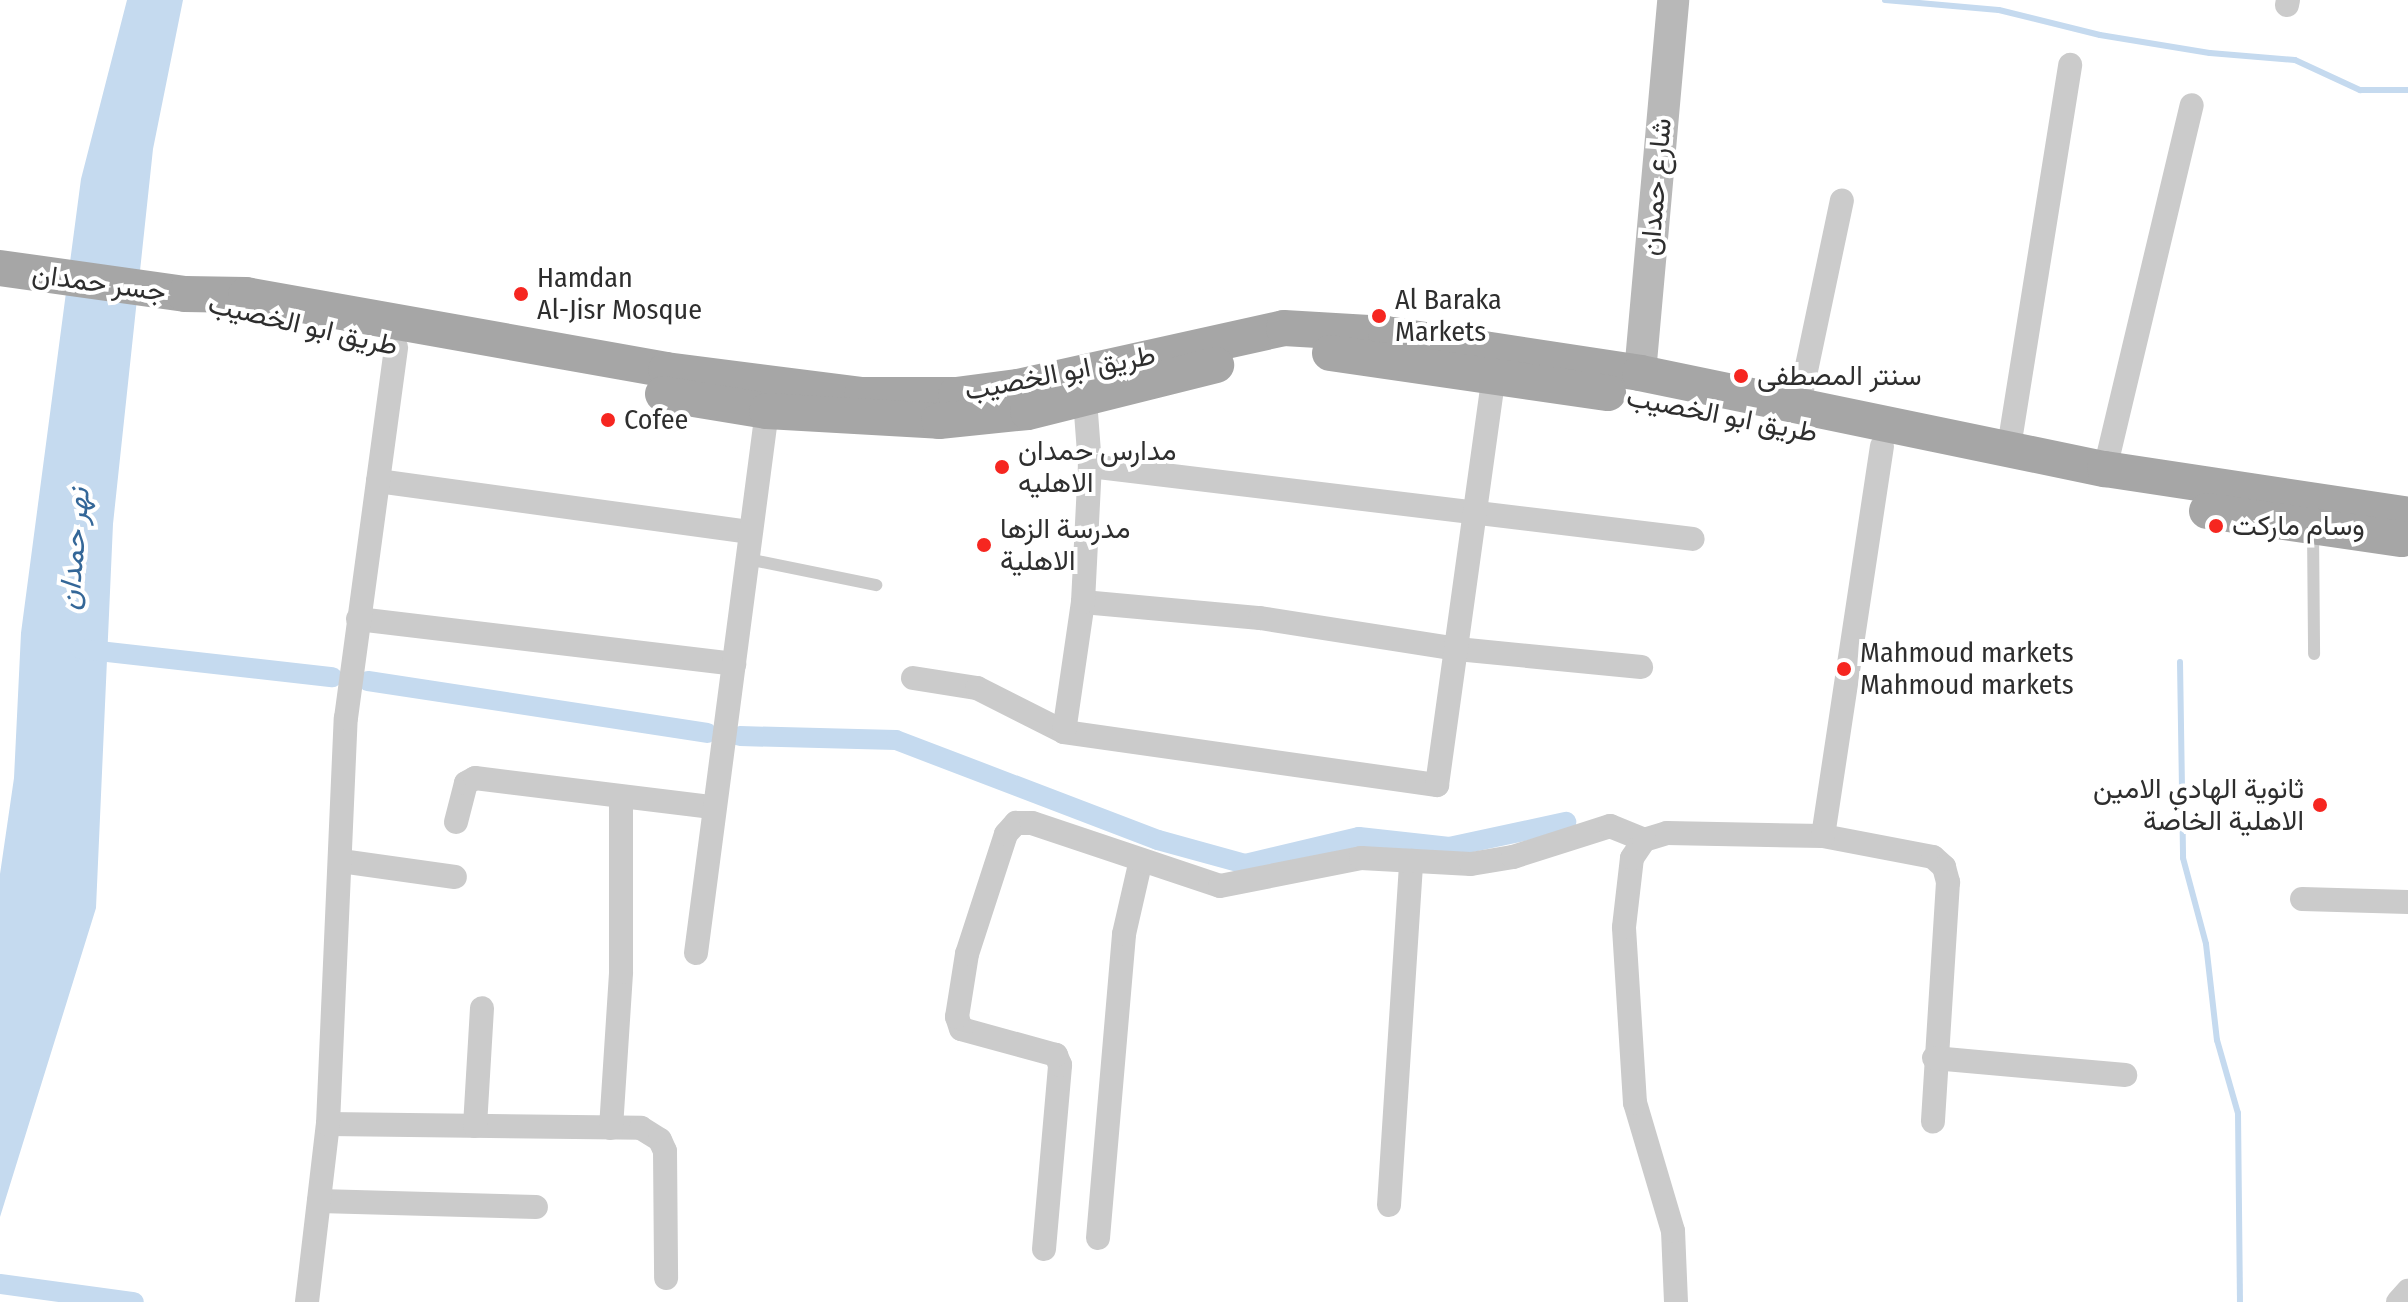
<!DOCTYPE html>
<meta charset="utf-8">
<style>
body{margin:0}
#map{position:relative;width:2408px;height:1302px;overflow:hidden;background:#fff;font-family:"Fira Sans Condensed",Vazirmatn,sans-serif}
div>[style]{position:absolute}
.water>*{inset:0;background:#c5daef}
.stream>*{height:6px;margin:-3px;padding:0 3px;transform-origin:3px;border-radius:3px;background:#c5daef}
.canal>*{height:20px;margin:-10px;padding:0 10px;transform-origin:10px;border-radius:10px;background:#c5daef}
.service>*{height:12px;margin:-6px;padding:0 6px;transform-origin:6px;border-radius:6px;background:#cbcbcb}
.minor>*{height:24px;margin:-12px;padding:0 12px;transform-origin:12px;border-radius:12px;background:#cbcbcb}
.secondary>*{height:32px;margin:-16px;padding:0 16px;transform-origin:16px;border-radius:16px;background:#b8b8b8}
.primary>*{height:36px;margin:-18px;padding:0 18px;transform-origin:18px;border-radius:18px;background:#a6a6a6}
.dots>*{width:22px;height:22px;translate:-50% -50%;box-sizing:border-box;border:4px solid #fff;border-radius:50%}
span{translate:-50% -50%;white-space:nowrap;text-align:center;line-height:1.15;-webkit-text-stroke:8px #fff;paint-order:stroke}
.street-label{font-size:28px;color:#2e2e2e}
.poi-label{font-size:28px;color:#2e2e2e}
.left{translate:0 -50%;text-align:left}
.right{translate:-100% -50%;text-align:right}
.water-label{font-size:30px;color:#346798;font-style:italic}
</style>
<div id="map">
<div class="water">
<div style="clip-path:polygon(127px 0,183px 0,153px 149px,113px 524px,96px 908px,0 1217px,0 874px,14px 778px,21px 633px,81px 179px)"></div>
</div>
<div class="stream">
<div style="left:1885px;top:0;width:114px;rotate:5deg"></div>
<div style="left:1999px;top:10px;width:104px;rotate:13.9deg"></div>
<div style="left:2100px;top:35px;width:111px;rotate:9.3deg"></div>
<div style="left:2210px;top:53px;width:85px;rotate:4.7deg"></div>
<div style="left:2295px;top:60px;width:72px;rotate:24.8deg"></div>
<div style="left:2360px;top:90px;width:48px"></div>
<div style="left:2180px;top:662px;width:196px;rotate:89.1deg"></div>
<div style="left:2183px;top:858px;width:89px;rotate:75deg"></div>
<div style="left:2206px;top:944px;width:97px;rotate:83.5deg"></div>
<div style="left:2217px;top:1040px;width:76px;rotate:74deg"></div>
<div style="left:2238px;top:1113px;width:189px;rotate:89.4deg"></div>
</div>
<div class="canal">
<div style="left:81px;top:649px;width:253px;rotate:6.4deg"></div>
<div style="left:368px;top:681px;width:343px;rotate:8.7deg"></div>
<div style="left:740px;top:736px;width:156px;rotate:1.5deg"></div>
<div style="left:896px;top:740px;width:280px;rotate:20.9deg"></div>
<div style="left:1158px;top:840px;width:90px;rotate:15.4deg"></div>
<div style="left:1245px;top:864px;width:117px;rotate:-13.3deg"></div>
<div style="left:1359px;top:837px;width:91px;rotate:6.3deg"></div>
<div style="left:1449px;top:847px;width:120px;rotate:-12.1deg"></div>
<div style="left:0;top:1284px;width:135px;rotate:7.7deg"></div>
</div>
<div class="service">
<div style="left:2313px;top:529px;width:125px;rotate:89.5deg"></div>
<div style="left:748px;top:559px;width:131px;rotate:11.5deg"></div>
</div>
<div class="minor">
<div style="left:2287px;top:5px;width:5px;rotate:-79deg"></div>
<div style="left:1799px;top:404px;width:208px;rotate:-78.1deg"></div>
<div style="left:2009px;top:447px;width:387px;rotate:-80.9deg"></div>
<div style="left:1090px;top:466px;width:607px;rotate:6.9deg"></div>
<div style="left:2105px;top:469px;width:374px;rotate:-76.6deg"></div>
<div style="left:378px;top:481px;width:376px;rotate:7.8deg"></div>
<div style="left:1083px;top:602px;width:178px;rotate:5.2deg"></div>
<div style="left:1260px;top:618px;width:199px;rotate:8.9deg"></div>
<div style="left:1457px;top:649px;width:185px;rotate:5.6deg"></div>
<div style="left:358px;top:619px;width:379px;rotate:6.8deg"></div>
<div style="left:913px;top:678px;width:65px;rotate:8.9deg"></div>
<div style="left:977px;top:688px;width:97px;rotate:26.8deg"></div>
<div style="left:1064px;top:732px;width:377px;rotate:8.1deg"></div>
<div style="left:1437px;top:785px;width:413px;rotate:-82.1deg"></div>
<div style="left:1064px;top:732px;width:131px;rotate:-81.7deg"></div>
<div style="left:1083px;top:602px;width:136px;rotate:-87.1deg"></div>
<div style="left:1090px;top:466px;width:67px;rotate:-94.3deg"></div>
<div style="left:456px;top:822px;width:40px;rotate:-75.6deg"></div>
<div style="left:466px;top:783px;width:10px;rotate:-29deg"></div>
<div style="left:475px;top:778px;width:239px;rotate:7deg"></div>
<div style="left:1823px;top:836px;width:112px;rotate:10.8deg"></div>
<div style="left:1933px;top:857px;width:15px;rotate:42deg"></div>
<div style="left:1944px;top:867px;width:16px;rotate:75deg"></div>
<div style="left:1948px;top:882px;width:240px;rotate:93.6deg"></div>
<div style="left:341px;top:861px;width:115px;rotate:8deg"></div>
<div style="left:2302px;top:899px;width:106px;rotate:1.6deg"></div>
<div style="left:696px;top:953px;width:547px;rotate:-82.54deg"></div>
<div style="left:1934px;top:1058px;width:192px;rotate:5.1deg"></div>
<div style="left:328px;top:1124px;width:313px;rotate:0.7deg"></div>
<div style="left:641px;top:1128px;width:22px;rotate:32deg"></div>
<div style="left:660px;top:1140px;width:12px;rotate:66deg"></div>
<div style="left:665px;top:1151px;width:127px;rotate:89.5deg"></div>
<div style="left:475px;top:1126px;width:118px;rotate:-86.6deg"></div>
<div style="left:611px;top:1128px;width:156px;rotate:-86.3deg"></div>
<div style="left:621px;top:972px;width:175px;rotate:-90deg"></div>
<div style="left:319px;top:1201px;width:217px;rotate:1.6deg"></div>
<div style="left:1389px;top:1205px;width:345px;rotate:-86.3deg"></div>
<div style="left:1098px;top:1238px;width:305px;rotate:-85.1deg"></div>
<div style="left:1124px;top:934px;width:76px;rotate:-77.1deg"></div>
<div style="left:1044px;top:1249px;width:185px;rotate:-85deg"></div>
<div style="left:1060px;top:1065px;width:11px;rotate:-112deg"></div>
<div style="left:1056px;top:1055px;width:98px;rotate:-164.7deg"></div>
<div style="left:961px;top:1029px;width:13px;rotate:-108deg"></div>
<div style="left:957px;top:1017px;width:64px;rotate:-81deg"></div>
<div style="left:967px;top:954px;width:126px;rotate:-72deg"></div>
<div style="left:1006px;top:834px;width:15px;rotate:-48deg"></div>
<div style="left:1016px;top:823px;width:16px"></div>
<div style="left:1032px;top:823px;width:198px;rotate:18.5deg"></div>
<div style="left:1220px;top:886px;width:144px;rotate:-11.2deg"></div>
<div style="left:1361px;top:858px;width:110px;rotate:3.1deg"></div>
<div style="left:1471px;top:864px;width:43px;rotate:-9.5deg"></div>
<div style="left:1513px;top:857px;width:102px;rotate:-17.7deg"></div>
<div style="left:1610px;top:826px;width:37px;rotate:22deg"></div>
<div style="left:307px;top:1302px;width:179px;rotate:-83.3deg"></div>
<div style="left:328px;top:1124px;width:406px;rotate:-87.5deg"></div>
<div style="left:346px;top:718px;width:374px;rotate:-82.3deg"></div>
<div style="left:1676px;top:1302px;width:71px;rotate:-92.4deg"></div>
<div style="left:1673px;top:1231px;width:134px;rotate:-106.5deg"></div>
<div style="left:1635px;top:1103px;width:176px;rotate:-93.6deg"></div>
<div style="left:1624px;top:927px;width:69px;rotate:-83.4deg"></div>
<div style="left:1632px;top:858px;width:22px;rotate:-56deg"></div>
<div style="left:1644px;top:840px;width:24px;rotate:-17deg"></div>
<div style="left:1667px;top:833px;width:156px;rotate:1.1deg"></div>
<div style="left:1823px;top:836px;width:394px;rotate:-81.4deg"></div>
<div style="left:2398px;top:1302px;width:15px;rotate:-48deg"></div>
</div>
<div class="secondary">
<div style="left:1640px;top:373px;width:374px;rotate:-84.9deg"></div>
</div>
<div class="primary">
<div style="left:0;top:268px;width:187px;rotate:8deg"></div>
<div style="left:185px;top:294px;width:61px;rotate:0.9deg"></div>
<div style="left:246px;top:295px;width:427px;rotate:10.1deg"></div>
<div style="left:666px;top:370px;width:198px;rotate:7.3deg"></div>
<div style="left:862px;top:395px;width:94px"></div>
<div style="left:956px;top:395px;width:63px;rotate:-7.4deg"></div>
<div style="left:1018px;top:387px;width:272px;rotate:-12.5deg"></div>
<div style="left:1284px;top:328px;width:102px;rotate:3.4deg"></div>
<div style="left:1386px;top:334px;width:257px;rotate:8.7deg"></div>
<div style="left:1640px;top:373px;width:475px;rotate:11.7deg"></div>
<div style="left:2105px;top:469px;width:306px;rotate:8.6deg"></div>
<div style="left:1330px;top:353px;width:281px;rotate:8.2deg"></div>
<div style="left:663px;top:394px;width:105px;rotate:9.3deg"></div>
<div style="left:767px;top:411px;width:172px;rotate:3.3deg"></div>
<div style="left:939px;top:421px;width:89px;rotate:-5.8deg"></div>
<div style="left:1028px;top:412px;width:194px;rotate:-14deg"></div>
<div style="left:2207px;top:511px;width:197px;rotate:8.2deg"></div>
</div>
<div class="dots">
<div style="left:521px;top:294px;background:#f62620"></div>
<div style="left:1379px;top:316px;background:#f62620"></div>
<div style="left:1741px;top:376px;background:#f62620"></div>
<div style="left:608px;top:420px;background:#f62620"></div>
<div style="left:1002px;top:467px;background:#f62620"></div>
<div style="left:2216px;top:526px;background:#f62620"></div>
<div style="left:984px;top:545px;background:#f62620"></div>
<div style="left:1844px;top:669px;background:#f62620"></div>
<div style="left:2320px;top:805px;background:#f62620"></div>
</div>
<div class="street-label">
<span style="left:1656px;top:187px;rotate:-85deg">شارع حمدان</span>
<span style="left:99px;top:283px;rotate:8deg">جسر حمدان</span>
<span style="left:303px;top:325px;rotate:13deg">طريق ابو الخصيب</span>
<span style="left:1060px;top:373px;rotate:-11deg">طريق ابو الخصيب</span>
<span style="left:1722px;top:415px;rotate:11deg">طريق ابو الخصيب</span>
</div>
<div class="poi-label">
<span class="left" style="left:537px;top:294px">Hamdan<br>Al-Jisr Mosque</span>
<span class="left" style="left:1395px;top:316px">Al Baraka<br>Markets</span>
<span class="left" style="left:1757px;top:376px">سنتر المصطفى</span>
<span class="left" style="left:624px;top:420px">Cofee</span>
<span class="left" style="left:1018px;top:467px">مدارس حمدان<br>الاهليه</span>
<span class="left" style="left:2232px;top:526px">وسام ماركت</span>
<span class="left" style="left:1000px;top:545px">مدرسة الزها<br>الاهلية</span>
<span class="left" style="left:1860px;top:669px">Mahmoud markets<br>Mahmoud markets</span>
<span class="right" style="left:2304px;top:805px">ثانوية الهادي الامين<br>الاهلية الخاصة</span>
</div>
<div class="water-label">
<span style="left:74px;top:549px;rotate:-85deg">نهر حمدان</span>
</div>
</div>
